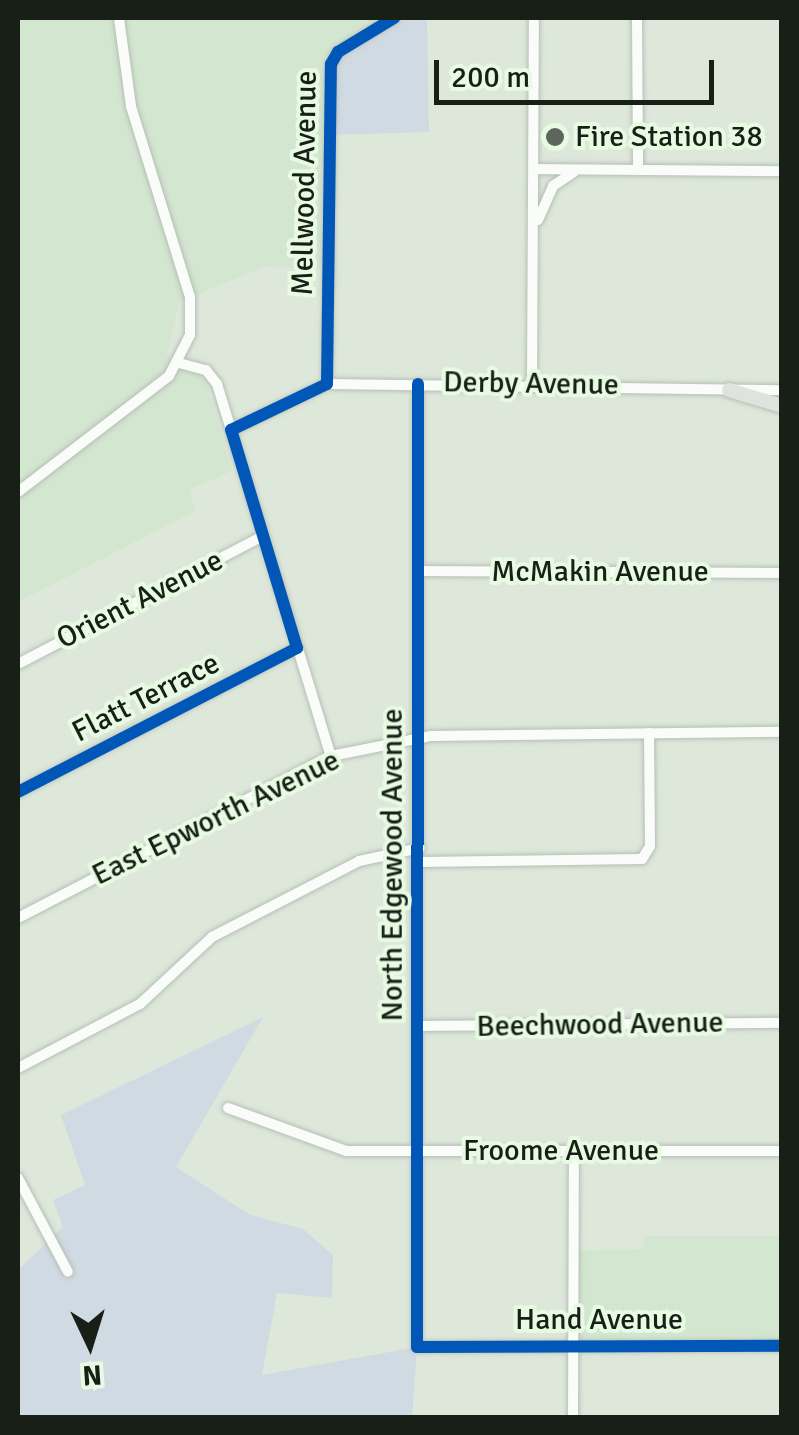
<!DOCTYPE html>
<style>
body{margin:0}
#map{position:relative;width:799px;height:1435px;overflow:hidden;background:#dde8db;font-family:Signika,sans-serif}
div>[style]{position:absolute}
.built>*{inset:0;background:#d3e6d0}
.green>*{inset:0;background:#d0dae2}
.roads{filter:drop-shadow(0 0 2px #b6bfb5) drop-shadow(0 0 2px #b6bfb5)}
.minor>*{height:10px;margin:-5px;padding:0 5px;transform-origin:5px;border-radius:5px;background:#fafcfa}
.major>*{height:14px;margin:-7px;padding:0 7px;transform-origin:7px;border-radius:7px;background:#dee4dd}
.cycleway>*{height:12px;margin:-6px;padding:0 6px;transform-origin:6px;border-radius:6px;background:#0057b8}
.dots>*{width:28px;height:28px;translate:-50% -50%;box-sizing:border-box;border:5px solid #e7fbe3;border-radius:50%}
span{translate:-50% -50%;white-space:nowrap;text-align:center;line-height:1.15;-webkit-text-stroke:8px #e7fbe3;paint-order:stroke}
.poi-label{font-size:30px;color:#181f17}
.left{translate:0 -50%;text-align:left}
.street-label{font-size:30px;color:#181f17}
.frame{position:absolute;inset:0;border:20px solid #181f17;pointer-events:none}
.north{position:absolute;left:40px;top:1295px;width:100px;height:100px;-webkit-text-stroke:8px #e7fbe3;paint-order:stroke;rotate:176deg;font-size:28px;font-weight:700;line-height:40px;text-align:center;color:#181f17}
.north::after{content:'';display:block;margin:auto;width:35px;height:45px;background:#181f17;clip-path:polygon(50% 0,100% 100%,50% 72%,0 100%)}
.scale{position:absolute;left:434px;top:60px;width:280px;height:45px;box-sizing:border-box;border:5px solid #181f17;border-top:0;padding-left:12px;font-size:30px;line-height:35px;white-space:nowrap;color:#181f17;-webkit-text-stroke:8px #e7fbe3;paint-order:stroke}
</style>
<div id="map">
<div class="built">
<div style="clip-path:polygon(18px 18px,394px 18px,338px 52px,322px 268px,264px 267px,179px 302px,167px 356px,205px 380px,232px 471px,190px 489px,195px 511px,18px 602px)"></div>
<div style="clip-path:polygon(645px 1236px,781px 1236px,781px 1346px,574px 1344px,574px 1251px,644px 1249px)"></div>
</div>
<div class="green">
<div style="clip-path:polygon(394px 18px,427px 18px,429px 132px,329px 135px,332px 58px)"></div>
<div style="clip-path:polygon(263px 1017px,176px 1167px,250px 1215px,303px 1229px,333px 1255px,332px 1298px,277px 1293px,262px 1375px,417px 1347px,412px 1417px,18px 1418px,18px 1270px,63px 1227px,53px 1200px,85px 1185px,61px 1115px)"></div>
</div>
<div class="roads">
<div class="minor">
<div style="left:637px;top:18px;width:152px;rotate:89.6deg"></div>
<div style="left:535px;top:169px;width:247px;rotate:0.5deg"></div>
<div style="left:538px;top:220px;width:37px;rotate:-66deg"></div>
<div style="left:553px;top:186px;width:25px;rotate:-34deg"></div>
<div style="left:179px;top:363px;width:28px;rotate:15deg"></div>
<div style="left:206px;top:370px;width:18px;rotate:52deg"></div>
<div style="left:217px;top:384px;width:389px;rotate:73deg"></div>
<div style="left:532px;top:383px;width:365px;rotate:-89.7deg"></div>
<div style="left:327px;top:384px;width:320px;rotate:-89.3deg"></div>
<div style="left:331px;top:64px;width:14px;rotate:-60deg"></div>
<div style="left:338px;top:52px;width:66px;rotate:-31.3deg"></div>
<div style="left:418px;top:384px;width:963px;rotate:90.06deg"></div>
<div style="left:417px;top:1347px;width:365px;rotate:-0.2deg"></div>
<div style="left:231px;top:430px;width:106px;rotate:-25.6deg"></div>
<div style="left:327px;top:384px;width:455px;rotate:0.8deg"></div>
<div style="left:18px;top:492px;width:190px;rotate:-37.5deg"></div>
<div style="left:169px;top:376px;width:46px;rotate:-62.9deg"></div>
<div style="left:190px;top:335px;width:38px;rotate:-90deg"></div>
<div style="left:190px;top:297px;width:200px;rotate:-107.2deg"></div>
<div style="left:131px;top:106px;width:89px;rotate:-97.8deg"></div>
<div style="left:418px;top:571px;width:364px;rotate:0.3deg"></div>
<div style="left:18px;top:664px;width:276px;rotate:-27.6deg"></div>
<div style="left:18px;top:792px;width:314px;rotate:-27.3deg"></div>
<div style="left:420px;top:862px;width:222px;rotate:-0.8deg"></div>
<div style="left:642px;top:859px;width:15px;rotate:-58deg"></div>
<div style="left:650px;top:846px;width:113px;rotate:-90.5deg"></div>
<div style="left:18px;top:918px;width:352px;rotate:-27.4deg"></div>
<div style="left:331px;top:756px;width:101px;rotate:-11.4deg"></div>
<div style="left:430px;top:736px;width:352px;rotate:-0.7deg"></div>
<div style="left:419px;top:1026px;width:363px;rotate:-0.5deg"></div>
<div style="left:18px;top:1068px;width:138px;rotate:-27.7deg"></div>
<div style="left:140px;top:1004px;width:98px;rotate:-42.9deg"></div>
<div style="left:212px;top:937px;width:165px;rotate:-27.3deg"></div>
<div style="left:359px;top:861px;width:62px;rotate:-12deg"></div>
<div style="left:228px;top:1108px;width:126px;rotate:20deg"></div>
<div style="left:346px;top:1151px;width:436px"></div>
<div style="left:18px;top:1178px;width:106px;rotate:62deg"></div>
<div style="left:573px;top:1418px;width:268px;rotate:-89.8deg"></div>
</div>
<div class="major">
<div style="left:729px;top:390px;width:55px;rotate:16.8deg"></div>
</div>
</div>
<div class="cycleway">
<div style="left:418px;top:384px;width:963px;rotate:90.06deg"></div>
<div style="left:417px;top:1347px;width:365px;rotate:-0.2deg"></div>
<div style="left:18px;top:792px;width:314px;rotate:-27.3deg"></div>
<div style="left:297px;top:648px;width:228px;rotate:-106.8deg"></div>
<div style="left:231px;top:430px;width:106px;rotate:-25.6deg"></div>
<div style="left:327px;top:384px;width:320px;rotate:-89.3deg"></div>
<div style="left:331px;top:64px;width:14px;rotate:-60deg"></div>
<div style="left:338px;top:52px;width:66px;rotate:-31.3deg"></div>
</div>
<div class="dots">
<div style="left:555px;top:137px;background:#5d655c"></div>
</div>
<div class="poi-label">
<span class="left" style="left:575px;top:137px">Fire Station 38</span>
</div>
<div class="street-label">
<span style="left:305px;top:183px;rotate:-89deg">Mellwood Avenue</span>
<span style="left:531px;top:384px;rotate:1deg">Derby Avenue</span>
<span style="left:600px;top:572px">McMakin Avenue</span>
<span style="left:140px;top:600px;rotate:-27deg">Orient Avenue</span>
<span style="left:146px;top:698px;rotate:-27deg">Flatt Terrace</span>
<span style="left:216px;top:818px;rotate:-26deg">East Epworth Avenue</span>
<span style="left:393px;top:865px;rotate:-90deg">North Edgewood Avenue</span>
<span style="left:600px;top:1025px;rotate:-1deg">Beechwood Avenue</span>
<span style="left:561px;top:1151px">Froome Avenue</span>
<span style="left:599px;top:1320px">Hand Avenue</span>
</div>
<div class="frame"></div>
<div class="north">N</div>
<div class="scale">200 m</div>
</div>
